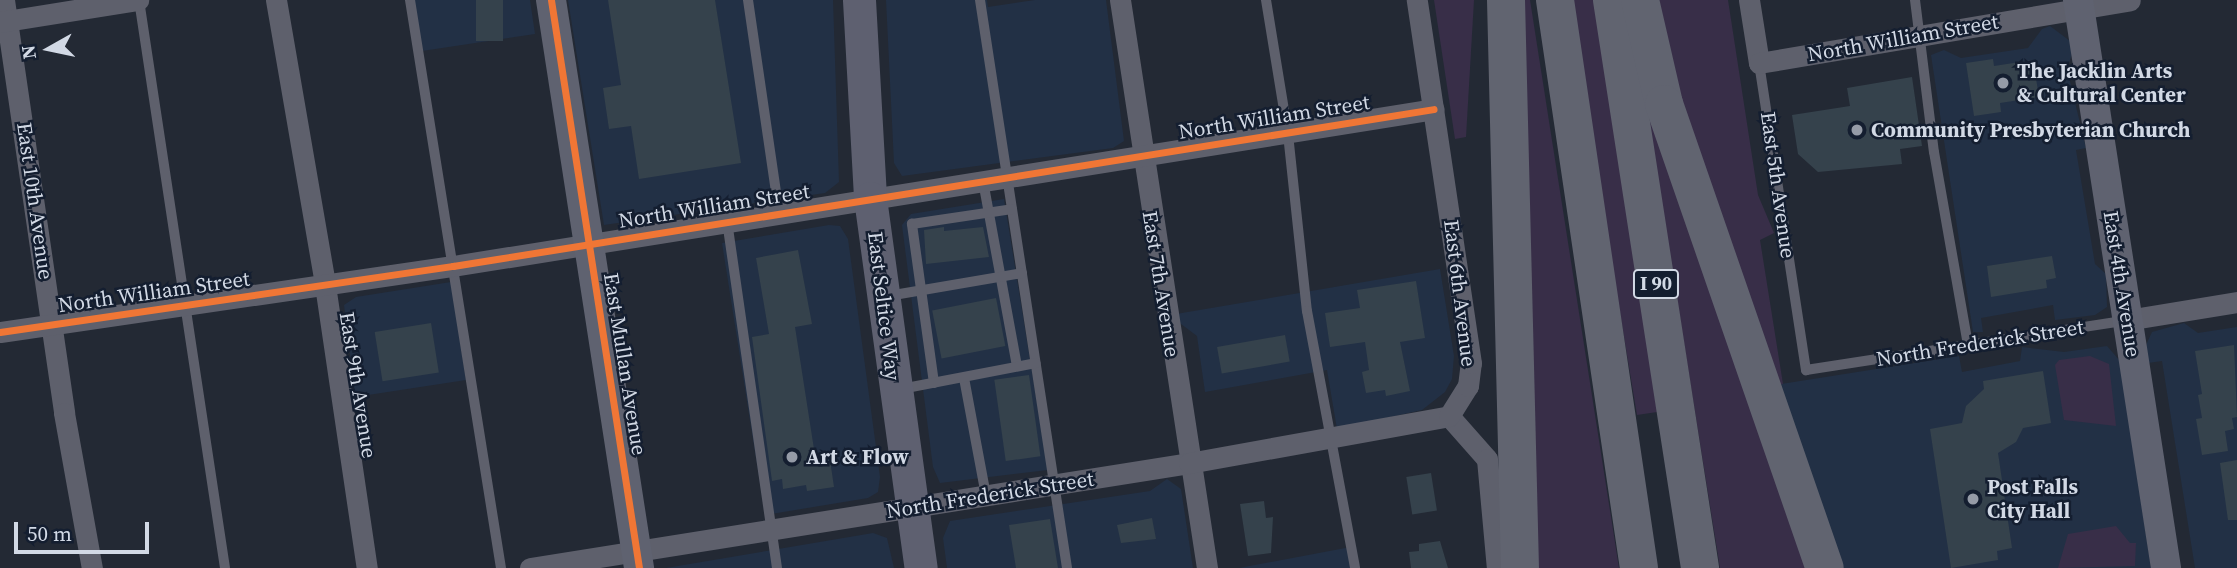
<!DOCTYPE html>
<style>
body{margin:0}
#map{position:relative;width:2237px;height:568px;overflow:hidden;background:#232934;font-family:"Source Serif 4",serif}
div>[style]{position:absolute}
.built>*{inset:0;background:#223045}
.green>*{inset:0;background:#382e48}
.building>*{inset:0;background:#35424c;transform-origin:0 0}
.lane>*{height:10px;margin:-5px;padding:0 5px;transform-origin:5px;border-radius:5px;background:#5e606c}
.street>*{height:21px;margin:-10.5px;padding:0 10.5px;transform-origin:10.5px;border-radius:10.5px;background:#5e606c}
.secondary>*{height:30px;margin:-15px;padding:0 15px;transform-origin:15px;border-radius:15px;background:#5f6270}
.primary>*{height:33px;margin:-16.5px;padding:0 16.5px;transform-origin:16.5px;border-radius:16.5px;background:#5e6070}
.highway>*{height:38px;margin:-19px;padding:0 19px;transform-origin:19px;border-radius:19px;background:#616470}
.cycleway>*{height:7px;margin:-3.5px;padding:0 3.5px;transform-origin:3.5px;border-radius:3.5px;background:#f07635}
.dots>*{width:19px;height:19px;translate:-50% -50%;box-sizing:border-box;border:4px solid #141e30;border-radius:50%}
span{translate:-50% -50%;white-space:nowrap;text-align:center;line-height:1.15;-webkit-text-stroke:5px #141e30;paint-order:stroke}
.shield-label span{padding:2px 5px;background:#141e30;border:2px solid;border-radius:5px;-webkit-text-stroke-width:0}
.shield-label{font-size:19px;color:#d2d9e5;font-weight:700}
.street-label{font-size:21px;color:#d2d9e5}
.poi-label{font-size:21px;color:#d2d9e5;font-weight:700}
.left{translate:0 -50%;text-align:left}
.north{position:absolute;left:14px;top:14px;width:70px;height:70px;-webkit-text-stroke:5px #141e30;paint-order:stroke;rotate:261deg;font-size:19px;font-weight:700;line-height:28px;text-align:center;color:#d2d9e5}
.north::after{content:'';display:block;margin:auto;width:24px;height:32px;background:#d2d9e5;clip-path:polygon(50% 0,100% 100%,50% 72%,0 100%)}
.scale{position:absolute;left:14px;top:522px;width:135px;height:32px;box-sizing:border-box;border:4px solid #d2d9e5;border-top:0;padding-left:9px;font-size:21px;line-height:24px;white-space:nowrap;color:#d2d9e5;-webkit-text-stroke:5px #141e30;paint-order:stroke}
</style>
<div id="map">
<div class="built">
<div style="clip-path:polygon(414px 0,530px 0,535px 34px,422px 51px)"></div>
<div style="clip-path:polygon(568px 0,833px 0,839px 182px,825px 193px,604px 225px)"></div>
<div style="clip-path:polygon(886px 0,987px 0,988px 7px,1035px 0,1106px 0,1124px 141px,1113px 148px,902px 176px,894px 163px)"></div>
<div style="clip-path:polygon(2050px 26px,2070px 41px,2072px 54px,2067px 69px,2086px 148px,2076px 150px,2095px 264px,2106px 274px,2107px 307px,2095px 315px,2055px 320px,2053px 305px,1981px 318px,1983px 332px,1973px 332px,1931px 55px,1944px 50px,1961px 58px,2028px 48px,2042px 29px)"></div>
<div style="clip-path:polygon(1004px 199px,1048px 470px,940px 483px,933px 467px,902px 225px,911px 214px)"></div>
<div style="clip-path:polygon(829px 225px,840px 226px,848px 239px,880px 477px,878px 492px,868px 498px,765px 515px,722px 243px)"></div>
<div style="clip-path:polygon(1440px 269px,1454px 356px,1452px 379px,1445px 392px,1422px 410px,1337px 429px,1327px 370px,1205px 392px,1197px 336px,1177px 321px,1176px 314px)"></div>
<div style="clip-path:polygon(451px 282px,466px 380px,355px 397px,344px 305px,356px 297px)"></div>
<div style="clip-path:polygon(2184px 323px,2198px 333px,2237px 327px,2237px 568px,2195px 568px,2162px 361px,2148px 363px,2146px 345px,2152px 332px)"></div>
<div style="clip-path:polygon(2107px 346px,2120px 361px,2151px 568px,1840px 568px,1775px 385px,1959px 356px,1962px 372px,2020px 361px,2022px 347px,2064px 352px)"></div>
<div style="clip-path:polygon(1167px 479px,1181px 489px,1193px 568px,947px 568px,943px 538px,950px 521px,1150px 491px)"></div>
<div style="clip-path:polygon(873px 533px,887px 538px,894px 568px,666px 568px)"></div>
<div style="clip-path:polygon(1356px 546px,1359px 568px,1239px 568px)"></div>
</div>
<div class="green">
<div style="clip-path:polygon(1434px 0,1474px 0,1466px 137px,1455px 139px)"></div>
<div style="clip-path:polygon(1516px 0,1530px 0,1619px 568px,1536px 568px)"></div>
<div style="clip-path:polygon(1568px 0,1599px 0,1657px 412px,1637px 415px)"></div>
<div style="clip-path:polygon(1648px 0,1728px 0,1758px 195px,1774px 233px,1760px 240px,1783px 384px,1775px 385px)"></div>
<div style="clip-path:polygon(1633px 25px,1816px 568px,1720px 568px)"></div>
<div style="clip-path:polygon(2090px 356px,2109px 364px,2116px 426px,2064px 420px,2055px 365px,2059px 360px)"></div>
<div style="clip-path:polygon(2116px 526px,2130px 543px,2136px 543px,2135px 566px,2058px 568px,2068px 534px)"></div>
</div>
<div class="building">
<div style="left:476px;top:0;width:27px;height:41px"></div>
<div style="clip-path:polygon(608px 0,715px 0,741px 163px,639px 179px,631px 126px,609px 129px,603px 88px,621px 85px)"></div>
<div style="clip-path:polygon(1993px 59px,1994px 66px,2033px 60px,2039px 97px,2000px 103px,2001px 112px,1974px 116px,1966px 63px)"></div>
<div style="clip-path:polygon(1912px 77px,1922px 146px,1900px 149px,1902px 164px,1818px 172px,1798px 154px,1792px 115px,1850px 106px,1847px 88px)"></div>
<div style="clip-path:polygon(944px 227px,944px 231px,983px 227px,989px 257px,926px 264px,924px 230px)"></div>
<div style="clip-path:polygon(798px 250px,812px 324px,795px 327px,816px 462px,830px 460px,834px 487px,807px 491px,806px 485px,783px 489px,782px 479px,772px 481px,752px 337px,769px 334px,756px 258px)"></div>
<div style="clip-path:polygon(2052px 256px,2056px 278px,2046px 280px,2047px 288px,1991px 297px,1987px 266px)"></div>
<div style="clip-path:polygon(1416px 281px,1425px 338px,1400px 342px,1410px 391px,1386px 396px,1385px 390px,1366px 393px,1362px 372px,1369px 370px,1365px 342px,1330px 347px,1325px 313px,1360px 308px,1357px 290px)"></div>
<div style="left:996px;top:298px;width:49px;height:65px;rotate:79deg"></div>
<div style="left:431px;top:323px;width:50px;height:57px;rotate:81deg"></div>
<div style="left:1285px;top:335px;width:27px;height:69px;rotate:80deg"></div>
<div style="clip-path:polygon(2234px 345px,2237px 417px,2232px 418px,2234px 429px,2225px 431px,2228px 451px,2202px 455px,2196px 419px,2202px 418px,2198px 395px,2202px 394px,2195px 351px)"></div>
<div style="clip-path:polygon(2043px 371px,2051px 423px,2023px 428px,2016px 442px,1998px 453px,2012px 548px,1997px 551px,1998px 560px,1951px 568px,1930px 429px,1962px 423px,1966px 406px,1984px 389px,1983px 381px)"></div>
<div style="left:1029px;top:375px;width:82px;height:35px;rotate:82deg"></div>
<div style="clip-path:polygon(2237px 460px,2237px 520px,2228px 520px,2220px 463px)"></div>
<div style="left:1431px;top:473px;width:38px;height:25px;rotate:81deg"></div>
<div style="clip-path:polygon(1264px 501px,1266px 518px,1273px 517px,1271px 553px,1248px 556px,1240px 504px)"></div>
<div style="clip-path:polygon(1152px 518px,1156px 539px,1121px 543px,1117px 525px)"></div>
<div style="clip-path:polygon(1050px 519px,1058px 568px,1016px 568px,1009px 525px)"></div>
<div style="clip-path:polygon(1440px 541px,1448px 568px,1411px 568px,1409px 552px,1419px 551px,1419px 544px)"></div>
</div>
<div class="lane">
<div style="left:139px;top:0;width:574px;rotate:81.39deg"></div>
<div style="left:410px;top:0;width:575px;rotate:80.9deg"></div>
<div style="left:748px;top:0;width:215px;rotate:81.7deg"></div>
<div style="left:980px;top:0;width:575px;rotate:81.29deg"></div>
<div style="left:1266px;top:0;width:136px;rotate:80.7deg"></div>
<div style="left:1288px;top:134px;width:178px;rotate:83.9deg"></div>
<div style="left:1307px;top:311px;width:261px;rotate:79.4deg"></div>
<div style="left:1915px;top:0;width:153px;rotate:82.9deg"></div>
<div style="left:1934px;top:152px;width:195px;rotate:80deg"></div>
<div style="left:1759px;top:63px;width:311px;rotate:81.3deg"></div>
<div style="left:1806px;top:370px;width:322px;rotate:-8.8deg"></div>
<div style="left:983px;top:181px;width:188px;rotate:79.6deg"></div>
<div style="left:727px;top:221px;width:351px;rotate:81.8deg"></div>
<div style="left:888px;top:296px;width:136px;rotate:-9.7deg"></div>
<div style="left:964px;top:378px;width:120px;rotate:79.4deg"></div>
<div style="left:934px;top:383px;width:161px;rotate:-97.9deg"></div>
<div style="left:912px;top:224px;width:101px;rotate:-8.5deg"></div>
<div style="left:901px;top:389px;width:137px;rotate:-10.9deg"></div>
</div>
<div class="street">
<div style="left:4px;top:0;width:417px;rotate:81.7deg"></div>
<div style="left:64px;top:413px;width:158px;rotate:79.8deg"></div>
<div style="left:276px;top:0;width:289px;rotate:80.2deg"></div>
<div style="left:325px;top:285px;width:286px;rotate:81.6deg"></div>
<div style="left:1120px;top:0;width:575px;rotate:81.29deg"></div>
<div style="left:1749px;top:0;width:64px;rotate:81deg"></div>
<div style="left:1759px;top:63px;width:376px;rotate:-9.6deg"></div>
<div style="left:0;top:22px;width:140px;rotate:-9.1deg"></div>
<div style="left:2127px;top:320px;width:111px;rotate:-9.3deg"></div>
<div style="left:0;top:332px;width:458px;rotate:-8.3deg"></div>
<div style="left:453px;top:266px;width:993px;rotate:-9.09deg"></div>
<div style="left:1449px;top:416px;width:57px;rotate:48.5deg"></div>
<div style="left:1487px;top:459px;width:109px;rotate:84.8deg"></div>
<div style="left:530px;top:568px;width:667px;rotate:-9.05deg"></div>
<div style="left:1189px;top:463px;width:264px;rotate:-10.2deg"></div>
<div style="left:1449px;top:416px;width:36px;rotate:-58deg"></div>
<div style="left:1468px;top:386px;width:23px;rotate:-83deg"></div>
<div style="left:1471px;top:363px;width:367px;rotate:-98.5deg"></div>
</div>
<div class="secondary">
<div style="left:551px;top:0;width:575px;rotate:81.19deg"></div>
<div style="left:2078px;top:0;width:575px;rotate:81.19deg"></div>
</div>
<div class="primary">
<div style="left:859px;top:0;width:198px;rotate:86.8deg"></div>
<div style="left:870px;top:198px;width:373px;rotate:82.2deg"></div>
</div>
<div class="highway">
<div style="left:1506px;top:0;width:568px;rotate:88.59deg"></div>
<div style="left:1555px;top:0;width:574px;rotate:81.59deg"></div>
<div style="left:1612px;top:0;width:575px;rotate:81.19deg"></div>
<div style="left:1640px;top:0;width:107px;rotate:77deg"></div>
<div style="left:1664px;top:104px;width:491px;rotate:70.9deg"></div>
</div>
<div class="cycleway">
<div style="left:551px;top:0;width:575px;rotate:81.19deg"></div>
<div style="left:0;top:332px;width:458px;rotate:-8.3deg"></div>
<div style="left:453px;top:266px;width:993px;rotate:-9.09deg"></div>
</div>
<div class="dots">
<div style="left:2003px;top:83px;background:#959ba7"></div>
<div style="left:1857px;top:130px;background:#959ba7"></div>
<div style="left:792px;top:457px;background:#959ba7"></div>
<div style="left:1973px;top:499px;background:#959ba7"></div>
</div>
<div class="shield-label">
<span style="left:1656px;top:284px">I 90</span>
</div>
<div class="street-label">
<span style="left:1903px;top:38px;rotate:-10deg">North William Street</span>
<span style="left:1274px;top:117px;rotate:-9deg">North William Street</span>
<span style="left:1778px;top:185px;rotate:82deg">East 5th Avenue</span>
<span style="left:35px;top:201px;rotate:82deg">East 10th Avenue</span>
<span style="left:714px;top:206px;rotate:-9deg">North William Street</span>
<span style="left:1161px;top:284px;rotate:81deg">East 7th Avenue</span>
<span style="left:2122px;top:284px;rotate:81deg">East 4th Avenue</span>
<span style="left:154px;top:292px;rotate:-8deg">North William Street</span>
<span style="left:1460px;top:293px;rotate:83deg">East 6th Avenue</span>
<span style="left:884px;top:306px;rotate:83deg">East Seltice Way</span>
<span style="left:1980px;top:343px;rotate:-9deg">North Frederick Street</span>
<span style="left:625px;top:364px;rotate:81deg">East Mullan Avenue</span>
<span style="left:358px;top:385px;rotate:81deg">East 9th Avenue</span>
<span style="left:990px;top:495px;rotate:-9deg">North Frederick Street</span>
</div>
<div class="poi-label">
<span class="left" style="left:2017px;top:83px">The Jacklin Arts<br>&amp; Cultural Center</span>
<span class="left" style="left:1871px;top:130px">Community Presbyterian Church</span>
<span class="left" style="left:806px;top:457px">Art &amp; Flow</span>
<span class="left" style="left:1987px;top:499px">Post Falls<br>City Hall</span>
</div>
<div class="north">N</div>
<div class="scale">50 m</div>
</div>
